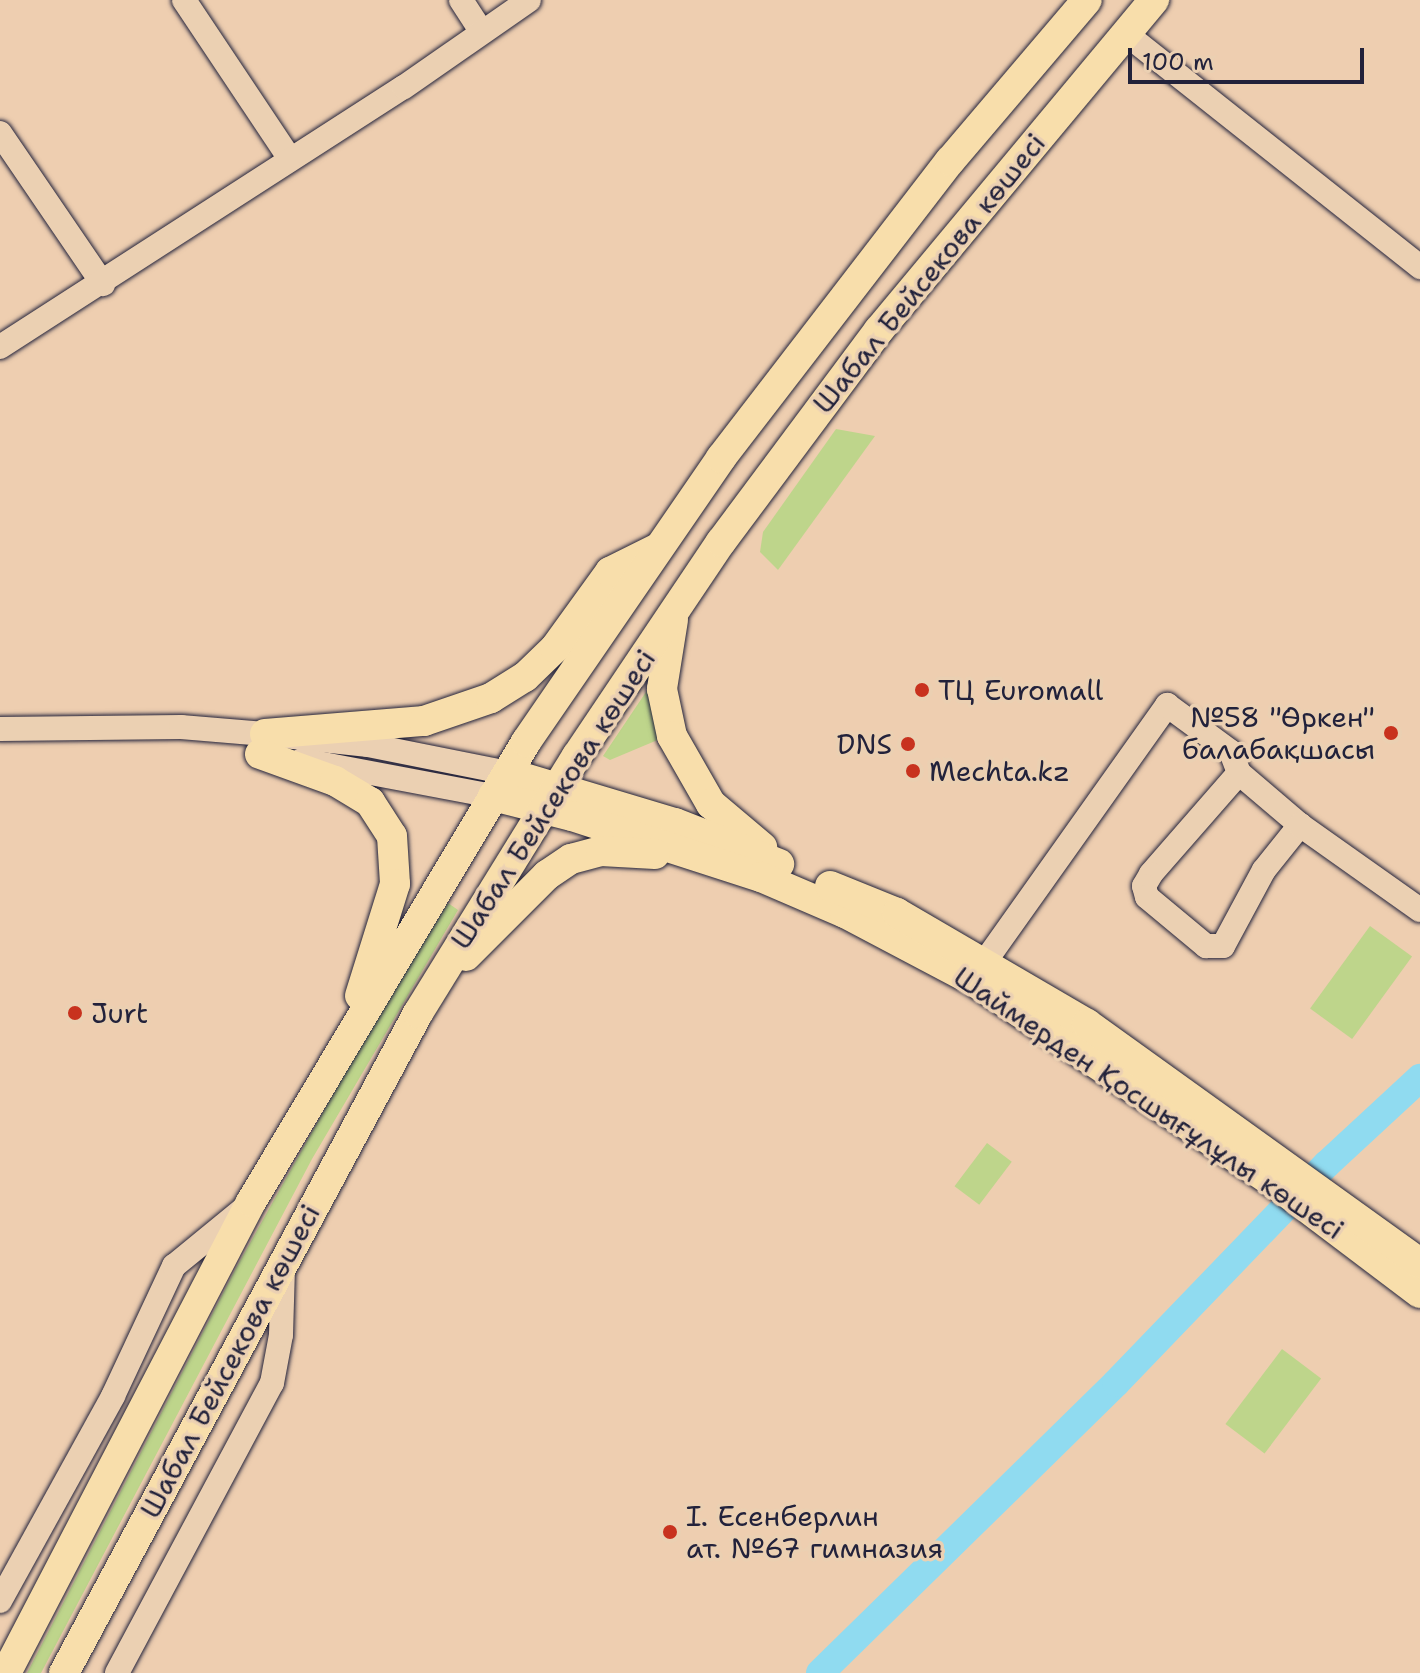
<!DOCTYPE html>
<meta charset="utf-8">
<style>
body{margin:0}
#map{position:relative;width:1420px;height:1673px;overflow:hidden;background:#eeceb0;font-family:"Shantell Sans",sans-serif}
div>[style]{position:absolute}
.green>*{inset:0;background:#bed58b;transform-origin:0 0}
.river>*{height:28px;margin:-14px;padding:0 14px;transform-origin:14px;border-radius:14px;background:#90dbf0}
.roads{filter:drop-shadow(0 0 2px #22223b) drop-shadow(0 0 2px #22223b)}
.minor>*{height:24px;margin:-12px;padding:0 12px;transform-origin:12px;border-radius:12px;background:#ebd0b2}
.major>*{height:30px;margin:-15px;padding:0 15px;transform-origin:15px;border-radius:15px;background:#f8deab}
.dots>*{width:22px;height:22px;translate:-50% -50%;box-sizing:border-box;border:4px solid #ebd0b2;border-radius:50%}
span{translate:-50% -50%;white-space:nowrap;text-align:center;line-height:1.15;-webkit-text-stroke:7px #ebd0b2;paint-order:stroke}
.street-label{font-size:28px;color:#22223b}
.poi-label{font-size:28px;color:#22223b}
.left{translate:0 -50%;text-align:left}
.right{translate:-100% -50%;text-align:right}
.scale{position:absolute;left:1128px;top:48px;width:236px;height:36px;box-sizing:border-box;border:4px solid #22223b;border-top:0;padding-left:10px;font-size:24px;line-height:28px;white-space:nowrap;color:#22223b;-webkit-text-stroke:6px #ebd0b2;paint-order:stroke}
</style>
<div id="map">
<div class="green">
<div style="clip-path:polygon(836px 429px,875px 436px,778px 570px,760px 552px,763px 532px)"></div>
<div style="clip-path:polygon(650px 686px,660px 739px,610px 760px,603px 756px)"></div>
<div style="clip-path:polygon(448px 903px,458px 910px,312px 1159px,41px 1673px,27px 1673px,236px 1268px,370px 1028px)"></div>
<div style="left:1370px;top:926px;width:52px;height:102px;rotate:36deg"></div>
<div style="left:987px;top:1143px;width:31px;height:54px;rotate:37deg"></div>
<div style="left:1282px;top:1349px;width:49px;height:94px;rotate:37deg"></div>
</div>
<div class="river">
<div style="left:820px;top:1673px;width:414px;rotate:-44.4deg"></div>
<div style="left:1116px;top:1383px;width:304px;rotate:-46.1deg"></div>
<div style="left:1327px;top:1164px;width:127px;rotate:-42.8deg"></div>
</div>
<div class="roads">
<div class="minor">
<div style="left:184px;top:0;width:191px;rotate:56.3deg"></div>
<div style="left:461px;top:0;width:37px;rotate:57deg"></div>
<div style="left:1125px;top:33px;width:377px;rotate:38.4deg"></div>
<div style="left:0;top:133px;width:183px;rotate:55.7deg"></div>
<div style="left:0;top:347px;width:480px;rotate:-32.8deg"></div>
<div style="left:404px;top:87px;width:152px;rotate:-34.8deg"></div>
<div style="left:0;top:729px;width:181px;rotate:-0.6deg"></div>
<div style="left:181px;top:727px;width:84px;rotate:4.8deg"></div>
<div style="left:265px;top:734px;width:104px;rotate:6.1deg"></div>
<div style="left:368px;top:745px;width:143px;rotate:11.3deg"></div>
<div style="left:302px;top:760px;width:194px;rotate:10.7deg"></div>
<div style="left:1239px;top:773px;width:134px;rotate:131.1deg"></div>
<div style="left:1151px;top:874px;width:14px;rotate:120deg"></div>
<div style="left:1144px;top:886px;width:11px;rotate:75deg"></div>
<div style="left:1147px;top:897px;width:77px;rotate:39.7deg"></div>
<div style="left:1206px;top:946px;width:17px"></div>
<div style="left:1223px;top:946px;width:86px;rotate:-61.7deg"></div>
<div style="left:1264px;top:870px;width:58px;rotate:-51.3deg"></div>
<div style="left:974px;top:977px;width:334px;rotate:-54.6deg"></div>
<div style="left:1167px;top:705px;width:79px;rotate:36.3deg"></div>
<div style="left:1231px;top:752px;width:22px;rotate:69deg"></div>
<div style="left:1239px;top:773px;width:80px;rotate:40.4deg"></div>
<div style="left:1300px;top:825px;width:147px;rotate:35.3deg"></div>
<div style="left:0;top:1601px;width:234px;rotate:-61.1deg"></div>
<div style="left:113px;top:1396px;width:144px;rotate:-64.9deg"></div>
<div style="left:174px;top:1266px;width:93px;rotate:-39.3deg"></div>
<div style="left:117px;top:1673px;width:329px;rotate:-61.9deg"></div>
<div style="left:272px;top:1383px;width:49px;rotate:-79.4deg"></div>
<div style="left:281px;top:1335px;width:68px;rotate:-88.3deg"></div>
</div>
<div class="major">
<div style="left:673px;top:620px;width:70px;rotate:99.1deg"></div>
<div style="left:662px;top:689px;width:48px;rotate:78deg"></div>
<div style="left:672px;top:736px;width:78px;rotate:60.2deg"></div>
<div style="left:711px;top:804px;width:67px;rotate:40.1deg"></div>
<div style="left:265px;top:734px;width:160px;rotate:-4.7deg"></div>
<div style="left:424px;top:721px;width:71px;rotate:-18.9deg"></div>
<div style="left:491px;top:698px;width:40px;rotate:-32deg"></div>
<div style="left:525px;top:677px;width:42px;rotate:-44deg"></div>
<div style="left:555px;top:648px;width:94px;rotate:-54.1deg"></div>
<div style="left:610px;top:572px;width:54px;rotate:-26.6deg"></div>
<div style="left:260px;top:754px;width:80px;rotate:19.8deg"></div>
<div style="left:335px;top:781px;width:41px;rotate:31deg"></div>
<div style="left:370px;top:802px;width:40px;rotate:57.1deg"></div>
<div style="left:392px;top:836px;width:48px;rotate:86.4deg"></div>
<div style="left:395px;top:884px;width:117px;rotate:107.4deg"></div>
<div style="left:508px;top:773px;width:174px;rotate:16.7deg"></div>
<div style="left:675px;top:823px;width:112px;rotate:21.5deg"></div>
<div style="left:493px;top:796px;width:81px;rotate:14.2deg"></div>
<div style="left:572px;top:816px;width:199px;rotate:17.9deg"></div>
<div style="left:761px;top:877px;width:91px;rotate:23.2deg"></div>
<div style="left:845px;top:913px;width:144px;rotate:27.8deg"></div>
<div style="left:972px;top:980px;width:362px;rotate:33.9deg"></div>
<div style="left:1273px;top:1182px;width:184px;rotate:37.1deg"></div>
<div style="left:830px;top:886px;width:72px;rotate:21.9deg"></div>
<div style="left:897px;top:913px;width:220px;rotate:30.3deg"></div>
<div style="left:1087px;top:1024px;width:410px;rotate:35.7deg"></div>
<div style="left:466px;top:956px;width:115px;rotate:-45deg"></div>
<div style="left:547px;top:875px;width:29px;rotate:-34deg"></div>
<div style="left:571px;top:859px;width:31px;rotate:-15deg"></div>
<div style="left:601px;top:851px;width:54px;rotate:3.2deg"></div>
<div style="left:6px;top:1673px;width:531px;rotate:-62.52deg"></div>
<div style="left:251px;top:1202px;width:536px;rotate:-59.13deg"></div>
<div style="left:526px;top:742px;width:345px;rotate:-55.5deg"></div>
<div style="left:721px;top:458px;width:375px;rotate:-52.4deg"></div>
<div style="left:950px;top:161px;width:211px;rotate:-49.6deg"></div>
<div style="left:64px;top:1673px;width:749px;rotate:-61.79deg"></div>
<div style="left:418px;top:1013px;width:302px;rotate:-58.3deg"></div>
<div style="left:577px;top:756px;width:258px;rotate:-56.1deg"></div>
<div style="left:721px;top:542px;width:264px;rotate:-53.3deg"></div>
<div style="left:879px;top:330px;width:430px;rotate:-50.2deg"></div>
</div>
</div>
<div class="dots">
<div style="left:922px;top:690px;background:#c8321e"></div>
<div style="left:1391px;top:733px;background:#c8321e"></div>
<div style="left:908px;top:744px;background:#c8321e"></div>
<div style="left:913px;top:771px;background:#c8321e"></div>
<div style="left:75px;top:1013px;background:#c8321e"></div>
<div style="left:670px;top:1532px;background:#c8321e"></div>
</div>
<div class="street-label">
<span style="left:929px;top:273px;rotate:-51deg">Шабал Бейсекова көшесі</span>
<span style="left:553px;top:799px;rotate:-57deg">Шабал Бейсекова көшесі</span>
<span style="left:1149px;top:1103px;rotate:34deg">Шаймерден Қосшығұлұлы көшесі</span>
<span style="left:230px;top:1361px;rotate:-62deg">Шабал Бейсекова көшесі</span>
</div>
<div class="poi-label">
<span class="left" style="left:938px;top:690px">ТЦ Euromall</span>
<span class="right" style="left:1375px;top:733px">№58 "Өркен"<br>балабақшасы</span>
<span class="right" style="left:892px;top:744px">DNS</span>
<span class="left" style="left:929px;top:771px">Mechta.kz</span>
<span class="left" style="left:91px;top:1013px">Jurt</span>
<span class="left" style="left:686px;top:1532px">І. Есенберлин<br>ат. №67 гимназия</span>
</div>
<div class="scale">100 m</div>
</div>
